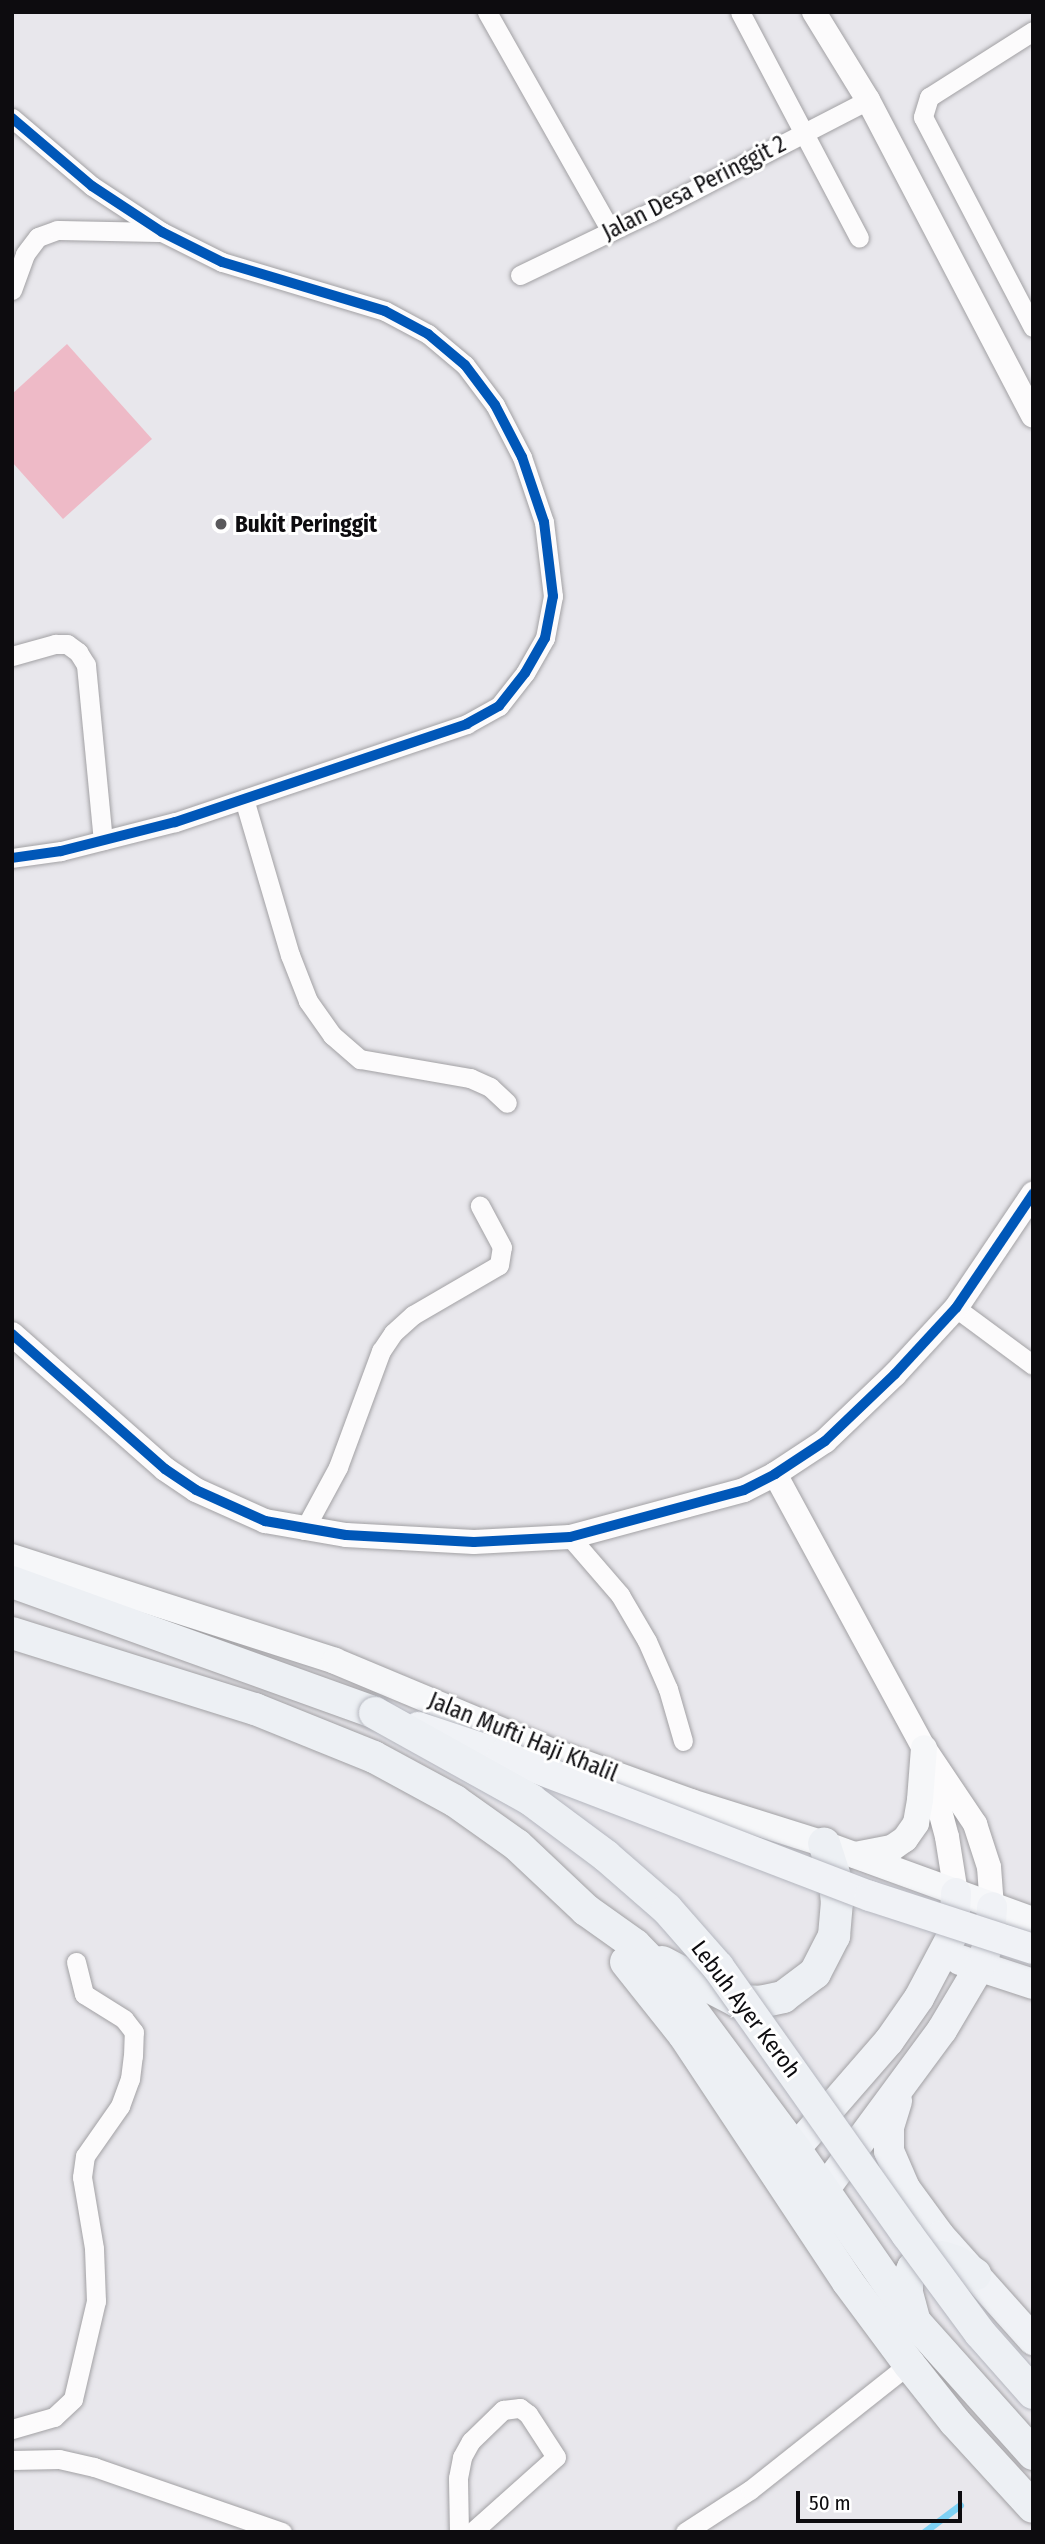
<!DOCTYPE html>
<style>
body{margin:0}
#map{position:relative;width:1045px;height:2544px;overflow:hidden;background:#e8e7ec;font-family:"Fira Sans Condensed",sans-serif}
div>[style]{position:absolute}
.green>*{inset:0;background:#eebac7}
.stream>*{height:7px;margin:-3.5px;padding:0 3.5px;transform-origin:3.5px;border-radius:3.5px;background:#7ed1f4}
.roads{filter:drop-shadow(0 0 2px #a2a1a4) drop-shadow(0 0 2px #a2a1a4)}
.minor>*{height:19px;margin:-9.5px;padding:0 9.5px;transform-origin:9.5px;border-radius:9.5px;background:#fcfbfc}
.tertiary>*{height:24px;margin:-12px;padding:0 12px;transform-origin:12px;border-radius:12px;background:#fcfbfc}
.secondary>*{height:26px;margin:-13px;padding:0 13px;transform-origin:13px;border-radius:13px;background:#f6f7f9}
.primary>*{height:30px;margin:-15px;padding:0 15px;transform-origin:15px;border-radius:15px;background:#f0f2f6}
.trunk>*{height:32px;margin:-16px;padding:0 16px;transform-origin:16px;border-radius:16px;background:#edf0f4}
.bridges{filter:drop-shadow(0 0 2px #b4b6be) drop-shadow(0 0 2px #b4b6be)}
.primary-bridge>*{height:30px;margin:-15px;padding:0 15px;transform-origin:15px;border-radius:15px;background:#f0f2f6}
.trunk-bridge>*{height:32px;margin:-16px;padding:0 16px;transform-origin:16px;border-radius:16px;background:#edf0f4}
.cycleway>*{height:10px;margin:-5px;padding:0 5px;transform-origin:5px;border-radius:5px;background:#0057b8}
.dots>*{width:19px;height:19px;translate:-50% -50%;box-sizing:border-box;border:4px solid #fff;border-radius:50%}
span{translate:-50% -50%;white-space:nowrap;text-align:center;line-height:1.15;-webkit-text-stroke:6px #fff;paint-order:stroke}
.street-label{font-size:23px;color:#0d0c0f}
.poi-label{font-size:23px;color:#0d0c0f;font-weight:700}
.left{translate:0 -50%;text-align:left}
.frame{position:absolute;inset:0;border:14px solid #0d0c0f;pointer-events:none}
.scale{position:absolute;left:796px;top:2491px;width:166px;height:32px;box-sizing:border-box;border:4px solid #0d0c0f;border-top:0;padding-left:9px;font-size:21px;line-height:24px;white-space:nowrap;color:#0d0c0f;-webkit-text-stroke:5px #fff;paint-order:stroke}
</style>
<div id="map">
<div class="green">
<div style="clip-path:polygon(67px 344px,152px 439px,63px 519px,12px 462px,12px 394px)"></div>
</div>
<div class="stream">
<div style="left:924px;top:2532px;width:45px;rotate:-36.9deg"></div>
</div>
<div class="roads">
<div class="minor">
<div style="left:487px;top:12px;width:252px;rotate:60.5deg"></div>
<div style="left:740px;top:12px;width:255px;rotate:62.2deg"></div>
<div style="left:1033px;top:31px;width:123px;rotate:147.6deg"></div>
<div style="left:929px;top:97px;width:21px;rotate:107deg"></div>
<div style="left:923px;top:117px;width:237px;rotate:62.4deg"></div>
<div style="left:12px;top:118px;width:105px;rotate:40.4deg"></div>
<div style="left:92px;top:186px;width:84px;rotate:33.3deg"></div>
<div style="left:162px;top:232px;width:67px;rotate:26.6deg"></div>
<div style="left:222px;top:262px;width:170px;rotate:16.7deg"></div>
<div style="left:385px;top:311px;width:49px;rotate:28.1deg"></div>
<div style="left:428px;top:334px;width:48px;rotate:40deg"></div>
<div style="left:465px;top:365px;width:50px;rotate:53.1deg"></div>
<div style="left:495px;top:405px;width:59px;rotate:62.6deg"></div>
<div style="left:522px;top:457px;width:69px;rotate:71.3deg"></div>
<div style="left:544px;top:522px;width:75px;rotate:83.1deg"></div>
<div style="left:553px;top:596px;width:43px;rotate:100.8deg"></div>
<div style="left:545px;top:638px;width:40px;rotate:119.7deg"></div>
<div style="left:525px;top:673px;width:42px;rotate:128.2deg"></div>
<div style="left:499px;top:706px;width:37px;rotate:151deg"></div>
<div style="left:467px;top:724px;width:308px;rotate:161.4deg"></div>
<div style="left:175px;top:822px;width:118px;rotate:165.7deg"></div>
<div style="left:61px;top:851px;width:49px;rotate:171.9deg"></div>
<div style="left:520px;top:275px;width:145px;rotate:-25.7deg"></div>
<div style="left:651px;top:212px;width:244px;rotate:-27.3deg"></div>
<div style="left:12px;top:290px;width:38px;rotate:-70deg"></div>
<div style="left:25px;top:254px;width:21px;rotate:-53deg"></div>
<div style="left:38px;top:237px;width:20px;rotate:-20deg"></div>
<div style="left:57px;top:230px;width:104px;rotate:1.1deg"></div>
<div style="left:12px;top:656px;width:45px;rotate:-15.6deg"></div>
<div style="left:55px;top:644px;width:12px"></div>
<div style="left:67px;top:644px;width:14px;rotate:36deg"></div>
<div style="left:78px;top:652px;width:15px;rotate:58deg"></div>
<div style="left:86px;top:665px;width:176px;rotate:84.5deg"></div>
<div style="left:244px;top:799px;width:163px;rotate:73.6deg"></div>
<div style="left:290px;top:955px;width:49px;rotate:68.6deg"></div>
<div style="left:308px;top:1001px;width:42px;rotate:54.8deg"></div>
<div style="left:332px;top:1035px;width:37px;rotate:41deg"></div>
<div style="left:360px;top:1059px;width:112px;rotate:9.8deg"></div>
<div style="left:470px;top:1078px;width:22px;rotate:24deg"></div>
<div style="left:490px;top:1087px;width:23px;rotate:43deg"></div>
<div style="left:956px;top:1308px;width:96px;rotate:36.5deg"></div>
<div style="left:304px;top:1530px;width:72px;rotate:-61.6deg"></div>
<div style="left:338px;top:1467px;width:124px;rotate:-69.7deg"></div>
<div style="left:381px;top:1351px;width:22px;rotate:-56deg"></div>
<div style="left:393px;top:1333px;width:27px;rotate:-42deg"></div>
<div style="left:413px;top:1315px;width:99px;rotate:-30.2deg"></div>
<div style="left:499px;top:1265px;width:18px;rotate:-81deg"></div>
<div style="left:502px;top:1247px;width:47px;rotate:-118.2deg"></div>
<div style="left:570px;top:1537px;width:77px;rotate:49.2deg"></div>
<div style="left:620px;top:1595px;width:53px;rotate:59.6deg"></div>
<div style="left:647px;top:1641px;width:52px;rotate:66.4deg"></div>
<div style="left:668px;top:1689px;width:54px;rotate:73.9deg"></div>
<div style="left:12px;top:2429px;width:44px;rotate:-15.9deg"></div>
<div style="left:54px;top:2417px;width:26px;rotate:-43deg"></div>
<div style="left:73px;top:2399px;width:101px;rotate:-76.8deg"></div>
<div style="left:96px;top:2301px;width:53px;rotate:-92.2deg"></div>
<div style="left:94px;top:2248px;width:72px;rotate:-99.6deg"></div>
<div style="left:82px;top:2177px;width:21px;rotate:-82deg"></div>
<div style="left:85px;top:2156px;width:61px;rotate:-55deg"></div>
<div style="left:120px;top:2106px;width:29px;rotate:-70deg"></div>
<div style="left:130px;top:2079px;width:23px;rotate:-83deg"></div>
<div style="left:133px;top:2056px;width:24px;rotate:-88deg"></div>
<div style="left:134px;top:2032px;width:16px;rotate:-128deg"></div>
<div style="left:124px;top:2019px;width:47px;rotate:-148deg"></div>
<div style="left:84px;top:1994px;width:33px;rotate:-104deg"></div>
<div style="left:12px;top:2460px;width:47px;rotate:-1.2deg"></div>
<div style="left:59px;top:2459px;width:36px;rotate:13deg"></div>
<div style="left:94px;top:2467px;width:199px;rotate:19.1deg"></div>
<div style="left:459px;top:2532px;width:54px;rotate:-91.1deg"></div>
<div style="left:458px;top:2478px;width:21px;rotate:-79deg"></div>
<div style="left:462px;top:2457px;width:18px;rotate:-61deg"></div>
<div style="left:471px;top:2441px;width:45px;rotate:-44.1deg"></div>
<div style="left:503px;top:2410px;width:17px;rotate:-7deg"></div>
<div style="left:520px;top:2408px;width:10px;rotate:37deg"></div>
<div style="left:528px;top:2414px;width:51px;rotate:56.9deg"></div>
<div style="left:556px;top:2457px;width:113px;rotate:138.2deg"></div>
<div style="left:685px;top:2532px;width:77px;rotate:-32.9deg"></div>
<div style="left:750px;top:2490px;width:203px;rotate:-38.4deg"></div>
</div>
<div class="tertiary">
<div style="left:814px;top:12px;width:103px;rotate:58.5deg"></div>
<div style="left:868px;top:100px;width:356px;rotate:62.4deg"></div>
<div style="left:12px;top:1334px;width:204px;rotate:41.4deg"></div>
<div style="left:165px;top:1469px;width:37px;rotate:34deg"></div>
<div style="left:196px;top:1490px;width:76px;rotate:24.2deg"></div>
<div style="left:265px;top:1521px;width:82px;rotate:9.8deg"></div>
<div style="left:346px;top:1535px;width:128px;rotate:3.1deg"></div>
<div style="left:474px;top:1542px;width:96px;rotate:-3deg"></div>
<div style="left:570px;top:1537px;width:180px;rotate:-15.1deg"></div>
<div style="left:744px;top:1490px;width:35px;rotate:-27deg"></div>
<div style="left:775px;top:1474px;width:60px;rotate:-33.4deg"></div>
<div style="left:825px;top:1441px;width:97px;rotate:-43.7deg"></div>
<div style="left:895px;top:1374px;width:90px;rotate:-47.3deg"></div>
<div style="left:956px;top:1308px;width:138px;rotate:-56deg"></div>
<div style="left:775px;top:1474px;width:312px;rotate:61.5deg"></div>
<div style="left:924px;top:1748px;width:92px;rotate:56.1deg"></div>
<div style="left:975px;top:1824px;width:45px;rotate:72deg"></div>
<div style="left:989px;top:1867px;width:40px;rotate:85.7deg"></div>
<div style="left:928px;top:1766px;width:73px;rotate:75deg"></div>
<div style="left:947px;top:1837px;width:57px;rotate:80.9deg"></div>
</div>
<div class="secondary">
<div style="left:12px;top:1557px;width:339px;rotate:17.8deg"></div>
<div style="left:335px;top:1661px;width:236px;rotate:22.7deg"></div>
<div style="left:553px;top:1752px;width:147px;rotate:19.9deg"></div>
<div style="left:691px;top:1802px;width:139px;rotate:17.5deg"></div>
<div style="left:824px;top:1844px;width:222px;rotate:20deg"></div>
<div style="left:855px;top:1855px;width:38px;rotate:-11deg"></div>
<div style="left:892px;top:1848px;width:16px;rotate:-35deg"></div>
<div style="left:905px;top:1839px;width:19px;rotate:-55deg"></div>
<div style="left:916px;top:1823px;width:23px;rotate:-80deg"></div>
<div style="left:920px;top:1800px;width:52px;rotate:-85.6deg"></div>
</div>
<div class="primary">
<div style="left:960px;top:1960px;width:77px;rotate:18.2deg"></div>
<div style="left:897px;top:2101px;width:27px;rotate:107deg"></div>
<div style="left:889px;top:2127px;width:24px;rotate:90deg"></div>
<div style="left:889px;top:2151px;width:40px;rotate:66.6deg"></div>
<div style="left:905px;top:2188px;width:59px;rotate:53.9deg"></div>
<div style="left:940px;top:2236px;width:140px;rotate:48.2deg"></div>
<div style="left:795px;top:2149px;width:143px;rotate:-49deg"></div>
<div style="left:889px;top:2041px;width:52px;rotate:-55.1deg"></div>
<div style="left:919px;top:1998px;width:75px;rotate:-62.1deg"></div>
<div style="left:954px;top:1932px;width:39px;rotate:-87deg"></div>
<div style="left:824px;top:2190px;width:199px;rotate:-53.6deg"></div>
<div style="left:942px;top:2030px;width:74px;rotate:-59.3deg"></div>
<div style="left:980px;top:1966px;width:25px;rotate:-69deg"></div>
<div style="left:989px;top:1943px;width:36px;rotate:-85deg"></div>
</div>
<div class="trunk">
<div style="left:12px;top:1582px;width:386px;rotate:19.8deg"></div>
<div style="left:12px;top:1633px;width:255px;rotate:17.4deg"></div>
<div style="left:255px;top:1709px;width:128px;rotate:22deg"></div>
<div style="left:374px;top:1757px;width:92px;rotate:28.5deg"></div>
<div style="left:455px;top:1801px;width:76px;rotate:35.4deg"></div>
<div style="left:517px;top:1845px;width:95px;rotate:43.3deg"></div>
<div style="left:586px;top:1910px;width:60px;rotate:35.5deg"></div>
<div style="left:635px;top:1945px;width:52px;rotate:45.8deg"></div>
<div style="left:671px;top:1982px;width:208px;rotate:53.4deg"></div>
<div style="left:795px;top:2149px;width:212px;rotate:55.2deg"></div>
<div style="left:916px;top:2323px;width:176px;rotate:48.2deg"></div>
<div style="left:626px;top:1962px;width:93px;rotate:51.5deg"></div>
<div style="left:684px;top:2035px;width:296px;rotate:56.4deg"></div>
<div style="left:848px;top:2282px;width:102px;rotate:53.4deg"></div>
<div style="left:909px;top:2364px;width:74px;rotate:51.6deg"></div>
<div style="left:955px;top:2422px;width:115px;rotate:47.5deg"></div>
<div style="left:662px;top:1962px;width:85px;rotate:27.5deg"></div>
<div style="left:737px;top:2001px;width:23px;rotate:2deg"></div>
<div style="left:760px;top:2002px;width:24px;rotate:-12deg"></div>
<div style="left:783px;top:1997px;width:40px;rotate:-37deg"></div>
<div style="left:815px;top:1973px;width:42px;rotate:-62.8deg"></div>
<div style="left:834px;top:1936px;width:33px;rotate:-85deg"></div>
<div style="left:837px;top:1903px;width:29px;rotate:-96deg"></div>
<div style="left:834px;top:1874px;width:32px;rotate:-108deg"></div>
<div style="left:914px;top:2319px;width:27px;rotate:-105deg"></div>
<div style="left:907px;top:2293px;width:11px;rotate:-90deg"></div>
<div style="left:907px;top:2282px;width:15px;rotate:-67deg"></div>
<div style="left:913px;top:2268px;width:15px;rotate:-32deg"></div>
<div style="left:926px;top:2260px;width:16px;rotate:-11deg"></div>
<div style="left:942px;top:2257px;width:16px;rotate:18deg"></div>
<div style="left:957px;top:2262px;width:22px;rotate:34deg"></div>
</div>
</div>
<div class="bridges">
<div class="primary-bridge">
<div style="left:418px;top:1727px;width:89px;rotate:18.4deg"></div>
<div style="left:502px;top:1755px;width:394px;rotate:21deg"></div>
<div style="left:870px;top:1896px;width:171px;rotate:18deg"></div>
</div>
<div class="trunk-bridge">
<div style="left:375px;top:1713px;width:179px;rotate:29.1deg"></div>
<div style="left:531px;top:1800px;width:94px;rotate:36.7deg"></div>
<div style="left:606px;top:1856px;width:81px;rotate:41deg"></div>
<div style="left:667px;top:1909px;width:77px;rotate:48.7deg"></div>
<div style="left:718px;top:1967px;width:327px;rotate:54.7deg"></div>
<div style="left:907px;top:2234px;width:123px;rotate:53.6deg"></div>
<div style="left:980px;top:2333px;width:80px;rotate:48.5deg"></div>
</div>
</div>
<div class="cycleway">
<div style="left:12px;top:118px;width:105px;rotate:40.4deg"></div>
<div style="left:92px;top:186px;width:84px;rotate:33.3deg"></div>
<div style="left:162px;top:232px;width:67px;rotate:26.6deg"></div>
<div style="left:222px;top:262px;width:170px;rotate:16.7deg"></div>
<div style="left:385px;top:311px;width:49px;rotate:28.1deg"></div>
<div style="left:428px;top:334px;width:48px;rotate:40deg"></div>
<div style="left:465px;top:365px;width:50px;rotate:53.1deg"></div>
<div style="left:495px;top:405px;width:59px;rotate:62.6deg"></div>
<div style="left:522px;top:457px;width:69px;rotate:71.3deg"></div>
<div style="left:544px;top:522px;width:75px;rotate:83.1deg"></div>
<div style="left:553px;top:596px;width:43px;rotate:100.8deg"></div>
<div style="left:545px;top:638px;width:40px;rotate:119.7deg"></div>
<div style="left:525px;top:673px;width:42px;rotate:128.2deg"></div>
<div style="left:499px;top:706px;width:37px;rotate:151deg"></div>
<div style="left:467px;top:724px;width:308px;rotate:161.4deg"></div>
<div style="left:175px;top:822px;width:118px;rotate:165.7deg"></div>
<div style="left:61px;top:851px;width:49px;rotate:171.9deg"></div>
<div style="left:12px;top:1334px;width:204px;rotate:41.4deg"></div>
<div style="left:165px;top:1469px;width:37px;rotate:34deg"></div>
<div style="left:196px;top:1490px;width:76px;rotate:24.2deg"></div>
<div style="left:265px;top:1521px;width:82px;rotate:9.8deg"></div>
<div style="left:346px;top:1535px;width:128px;rotate:3.1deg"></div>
<div style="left:474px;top:1542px;width:96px;rotate:-3deg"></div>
<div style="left:570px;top:1537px;width:180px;rotate:-15.1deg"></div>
<div style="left:744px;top:1490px;width:35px;rotate:-27deg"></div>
<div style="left:775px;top:1474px;width:60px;rotate:-33.4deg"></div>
<div style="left:825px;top:1441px;width:97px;rotate:-43.7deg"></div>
<div style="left:895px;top:1374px;width:90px;rotate:-47.3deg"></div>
<div style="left:956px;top:1308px;width:138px;rotate:-56deg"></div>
</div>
<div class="dots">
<div style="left:221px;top:524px;background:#5a595c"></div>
</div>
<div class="street-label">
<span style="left:694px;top:188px;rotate:-27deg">Jalan Desa Peringgit 2</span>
<span style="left:523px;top:1737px;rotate:22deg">Jalan Mufti Haji Khalil</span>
<span style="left:746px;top:2009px;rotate:53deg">Lebuh Ayer Keroh</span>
</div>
<div class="poi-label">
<span class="left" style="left:235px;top:524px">Bukit Peringgit</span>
</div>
<div class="frame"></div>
<div class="scale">50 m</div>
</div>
